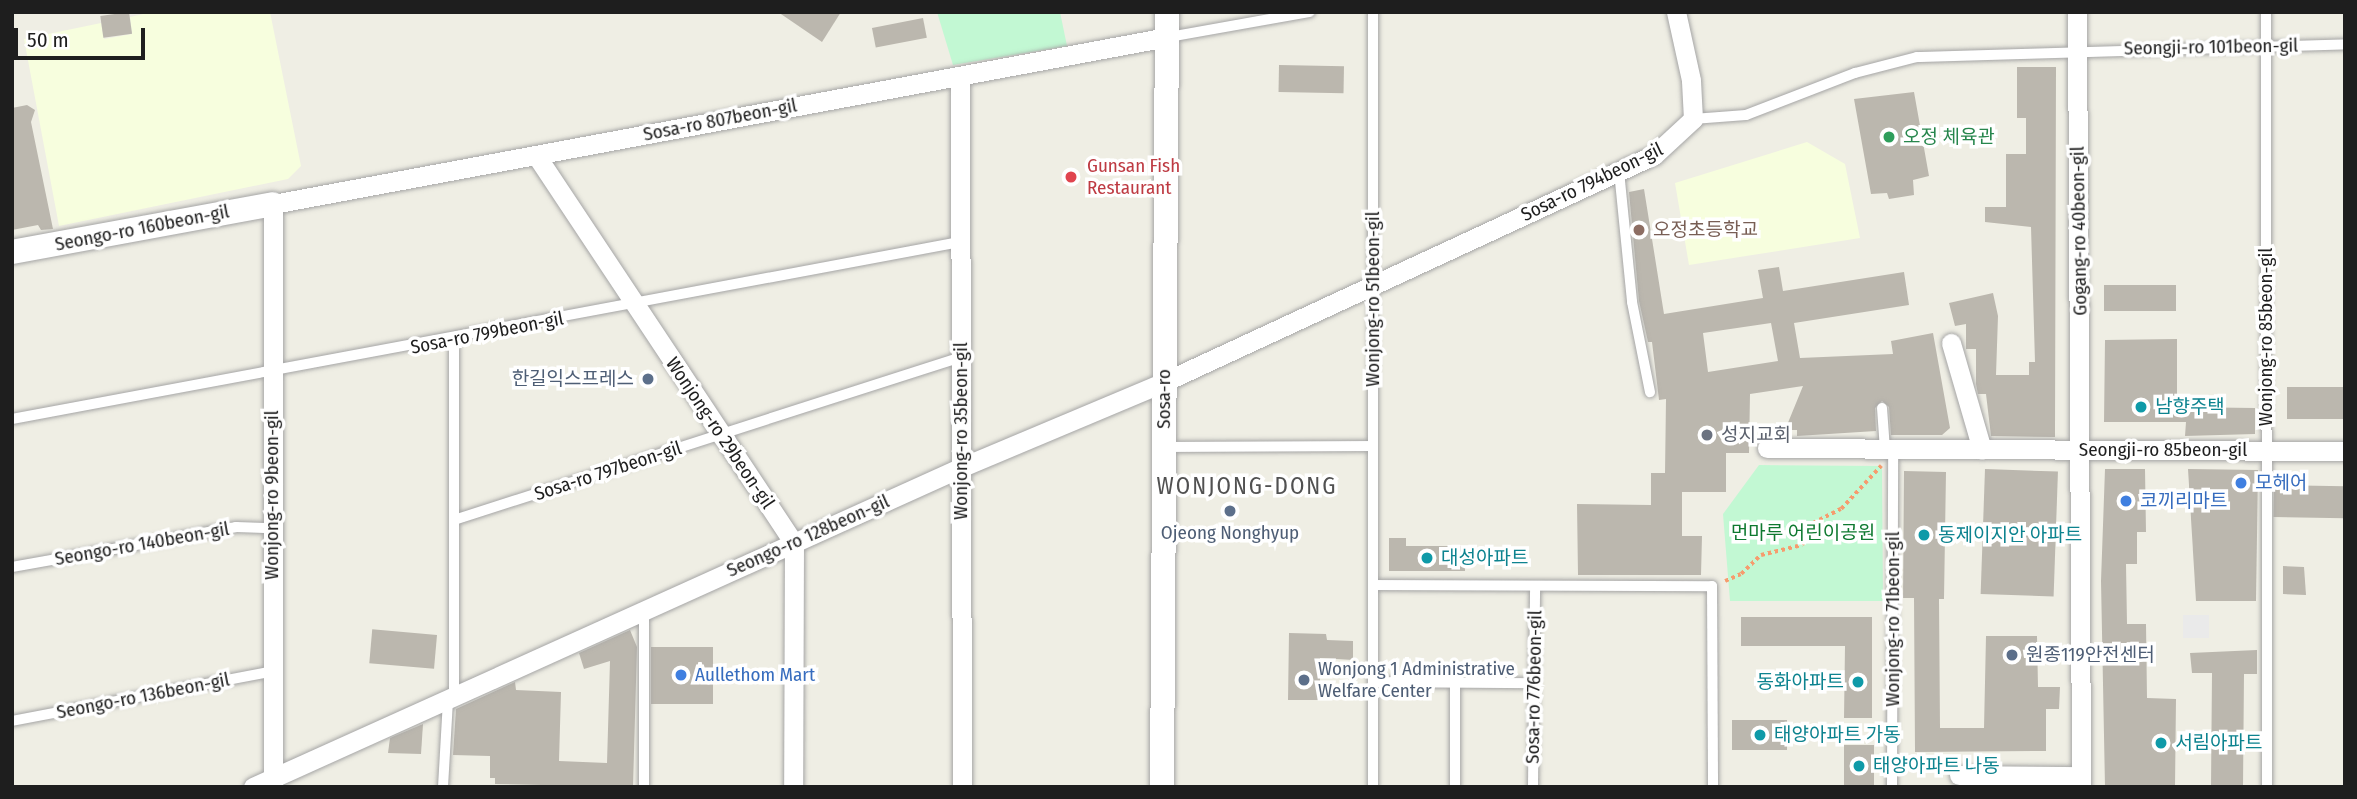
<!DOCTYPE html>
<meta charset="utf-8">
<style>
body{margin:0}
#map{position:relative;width:2357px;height:799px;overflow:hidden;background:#efeee4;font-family:"Fira Sans Condensed","Noto Sans KR",sans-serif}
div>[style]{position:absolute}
.education>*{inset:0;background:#f7fede}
.park>*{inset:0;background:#c2f8d3}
.parking>*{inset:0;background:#eaeaea;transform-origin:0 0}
.building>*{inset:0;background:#bbb7ae;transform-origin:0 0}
.path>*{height:3.5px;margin-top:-1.75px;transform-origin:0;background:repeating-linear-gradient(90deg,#f69c6e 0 3.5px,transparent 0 7px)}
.roads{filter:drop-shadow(0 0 2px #a5a5a5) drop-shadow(0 0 2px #a5a5a5)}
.service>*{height:10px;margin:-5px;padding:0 5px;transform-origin:5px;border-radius:5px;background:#fff}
.minor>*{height:19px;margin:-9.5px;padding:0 9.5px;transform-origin:9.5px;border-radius:9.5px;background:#fff}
.tertiary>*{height:24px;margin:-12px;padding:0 12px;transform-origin:12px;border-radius:12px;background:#fff}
.dots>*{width:19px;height:19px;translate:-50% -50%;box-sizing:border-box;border:4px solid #fff;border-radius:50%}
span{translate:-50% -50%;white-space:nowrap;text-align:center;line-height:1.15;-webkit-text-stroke:7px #fff;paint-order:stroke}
.street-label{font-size:19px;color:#1e1e1e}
.leisure-label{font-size:19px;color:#27864d}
.left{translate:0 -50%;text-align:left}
.health-label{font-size:19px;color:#be3a42}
.education-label{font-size:19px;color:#785e54}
.service-label{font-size:19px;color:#4e5e75}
.right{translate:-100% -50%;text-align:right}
.culture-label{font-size:19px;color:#0d838f}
.worship-label{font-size:19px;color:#5b616d}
.shop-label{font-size:19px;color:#366cbe}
.park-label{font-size:19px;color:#0f7930}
.quarter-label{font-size:23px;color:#515151;letter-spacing:2px}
.frame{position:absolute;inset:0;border:14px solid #1e1e1e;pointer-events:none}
.scale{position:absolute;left:14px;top:28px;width:131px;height:32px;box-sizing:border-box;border:4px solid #1e1e1e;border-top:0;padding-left:9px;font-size:21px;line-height:24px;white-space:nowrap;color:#1e1e1e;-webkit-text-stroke:5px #fff;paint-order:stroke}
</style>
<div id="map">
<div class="education">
<div style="clip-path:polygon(152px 12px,270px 12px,301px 166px,288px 179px,59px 226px,24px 39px,101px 23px,104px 39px,132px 34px,130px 17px)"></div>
<div style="clip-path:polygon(1807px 142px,1845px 164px,1860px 238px,1689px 265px,1675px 183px)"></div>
</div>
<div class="park">
<div style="clip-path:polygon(937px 12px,1060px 12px,1067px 46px,953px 65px)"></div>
<div style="clip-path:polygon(1759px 465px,1882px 466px,1883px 601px,1730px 601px,1723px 514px)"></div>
</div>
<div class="parking">
<div style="left:2183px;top:615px;width:26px;height:23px"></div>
</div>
<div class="building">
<div style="left:129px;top:12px;width:22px;height:29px;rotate:82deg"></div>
<div style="clip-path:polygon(778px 12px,841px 12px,822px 42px)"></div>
<div style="left:923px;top:18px;width:20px;height:52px;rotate:79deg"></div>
<div style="left:1279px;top:65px;width:65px;height:27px;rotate:1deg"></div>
<div style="clip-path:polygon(2017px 67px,2056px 67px,2055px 437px,1991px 436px,1986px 394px,1978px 394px,1976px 384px,1976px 349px,1966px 349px,1966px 324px,1955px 326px,1949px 303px,1993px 293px,1998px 316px,1996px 375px,2029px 375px,2029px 362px,2035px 362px,2031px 227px,1985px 222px,1985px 207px,2006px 207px,2006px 154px,2026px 154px,2026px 118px,2017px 118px)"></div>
<div style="clip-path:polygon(1914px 92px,1929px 176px,1913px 180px,1914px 195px,1889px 199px,1887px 193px,1871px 194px,1854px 99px)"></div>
<div style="clip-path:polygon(27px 105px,35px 110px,31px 122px,53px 229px,41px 230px,38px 225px,12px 230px,12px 108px)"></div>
<div style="clip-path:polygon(evenodd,1644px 189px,1664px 314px,1763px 298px,1758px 270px,1779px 267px,1783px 291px,1904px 272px,1909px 305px,1794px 323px,1800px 358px,1893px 354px,1891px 341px,1933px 333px,1950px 428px,1942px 435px,1891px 435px,1889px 407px,1882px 401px,1875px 408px,1876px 431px,1797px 436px,1797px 430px,1785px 430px,1803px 386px,1750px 394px,1749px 453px,1726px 453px,1726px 492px,1682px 492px,1682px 536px,1702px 536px,1701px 575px,1578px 575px,1577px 504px,1651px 505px,1651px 473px,1665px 473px,1666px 399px,1659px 400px,1652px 342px,1648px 342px,1639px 301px,1629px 192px,1644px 189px,1771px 323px,1778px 361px,1708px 372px,1703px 333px,1771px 323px)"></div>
<div style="left:2176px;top:285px;width:26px;height:72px;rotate:90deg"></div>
<div style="clip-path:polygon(2177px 339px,2177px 407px,2255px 408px,2255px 434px,2185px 436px,2186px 422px,2104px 422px,2105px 340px)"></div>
<div style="left:2345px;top:387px;width:32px;height:58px;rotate:90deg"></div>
<div style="left:1985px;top:469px;width:73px;height:125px;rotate:2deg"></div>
<div style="clip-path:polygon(2105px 469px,2145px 469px,2146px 532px,2137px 532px,2137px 564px,2126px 564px,2127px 624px,2146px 624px,2147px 698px,2176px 699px,2175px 787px,2105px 787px,2101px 581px)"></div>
<div style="clip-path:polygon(2188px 469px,2258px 470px,2256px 601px,2196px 601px)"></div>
<div style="clip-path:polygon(1904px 471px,1946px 472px,1944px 599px,1939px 599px,1940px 728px,1984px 728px,1986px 636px,2037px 636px,2038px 687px,2060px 687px,2059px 709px,2046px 709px,2046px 751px,1915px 752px,1914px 598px,1903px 598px)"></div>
<div style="left:2274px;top:485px;width:71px;height:32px;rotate:1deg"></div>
<div style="clip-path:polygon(1389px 538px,1406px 538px,1406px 546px,1465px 546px,1465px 571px,1389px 571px)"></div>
<div style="clip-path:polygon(2283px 566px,2304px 567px,2306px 595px,2283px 594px)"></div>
<div style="clip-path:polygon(1741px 617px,1872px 617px,1872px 718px,1844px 718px,1845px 646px,1741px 646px)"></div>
<div style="clip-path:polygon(630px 630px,637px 647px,633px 787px,495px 784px,495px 778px,490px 778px,490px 756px,453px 755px,456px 709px,515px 682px,516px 690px,561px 692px,559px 761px,607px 763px,610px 661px,584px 669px,579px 653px)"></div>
<div style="clip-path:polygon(1289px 633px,1326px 634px,1327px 640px,1353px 641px,1353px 660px,1320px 658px,1320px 700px,1288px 700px)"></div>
<div style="left:437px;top:635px;width:34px;height:65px;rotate:95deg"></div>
<div style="left:651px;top:647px;width:62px;height:57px"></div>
<div style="clip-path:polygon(2257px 650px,2257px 674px,2244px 674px,2243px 787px,2211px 787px,2212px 673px,2192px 673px,2190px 653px)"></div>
<div style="left:1732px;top:720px;width:55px;height:30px"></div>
<div style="clip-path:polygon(423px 724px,421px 754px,388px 753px,390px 738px)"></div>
<div style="left:1844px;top:745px;width:30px;height:42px"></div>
</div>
<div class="path">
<div style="left:1725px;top:581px;width:17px;rotate:-24deg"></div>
<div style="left:1741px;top:574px;width:28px;rotate:-44deg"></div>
<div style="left:1761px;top:555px;width:42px;rotate:-13.7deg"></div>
<div style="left:1802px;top:545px;width:25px;rotate:-63deg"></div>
<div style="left:1813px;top:523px;width:31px;rotate:-27deg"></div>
<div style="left:1841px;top:509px;width:59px;rotate:-47.1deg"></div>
</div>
<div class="roads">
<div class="service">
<div style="left:2266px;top:12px;width:775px;rotate:89.93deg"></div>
<div style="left:1169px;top:37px;width:143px;rotate:-10.1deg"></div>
<div style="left:1693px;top:119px;width:53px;rotate:-4.3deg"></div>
<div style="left:1746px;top:115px;width:117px;rotate:-21.1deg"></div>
<div style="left:1855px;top:73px;width:64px;rotate:-14.5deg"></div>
<div style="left:1917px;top:57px;width:428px;rotate:-1.7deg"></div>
<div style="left:1619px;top:171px;width:132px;rotate:84.3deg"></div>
<div style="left:1632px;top:302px;width:92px;rotate:78.7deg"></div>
<div style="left:454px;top:340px;width:356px;rotate:90deg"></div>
<div style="left:1882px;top:408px;width:42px;rotate:85.9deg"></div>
<div style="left:12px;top:419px;width:964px;rotate:-10.58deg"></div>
<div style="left:1164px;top:447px;width:209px;rotate:-0.3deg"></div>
<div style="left:454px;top:520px;width:533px;rotate:-17.82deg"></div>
<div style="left:12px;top:567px;width:228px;rotate:-10.1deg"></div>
<div style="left:236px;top:527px;width:36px;rotate:2deg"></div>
<div style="left:1374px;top:585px;width:338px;rotate:0.2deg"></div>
<div style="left:1712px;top:586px;width:201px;rotate:89.7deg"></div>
<div style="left:644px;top:611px;width:176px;rotate:90deg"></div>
<div style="left:1373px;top:682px;width:161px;rotate:0.4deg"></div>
<div style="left:1455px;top:683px;width:104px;rotate:90deg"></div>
<div style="left:12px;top:721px;width:266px;rotate:-10.8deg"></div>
<div style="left:443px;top:787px;width:88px;rotate:-86.7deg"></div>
<div style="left:1373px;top:787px;width:775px;rotate:-90deg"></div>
<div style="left:1533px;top:787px;width:200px;rotate:-89.4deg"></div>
<div style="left:1892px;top:787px;width:336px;rotate:-89.8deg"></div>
</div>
<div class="minor">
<div style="left:2077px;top:12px;width:775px;rotate:89.7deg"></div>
<div style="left:960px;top:76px;width:711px;rotate:89.84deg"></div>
<div style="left:536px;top:155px;width:466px;rotate:56.4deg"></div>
<div style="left:794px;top:543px;width:244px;rotate:90.2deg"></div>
<div style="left:1951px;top:343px;width:111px;rotate:73.8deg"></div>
<div style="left:1767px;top:448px;width:578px;rotate:0.3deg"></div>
<div style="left:1959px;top:775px;width:122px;rotate:0.5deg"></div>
<div style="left:253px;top:787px;width:778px;rotate:-24.29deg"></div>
<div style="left:962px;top:467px;width:219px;rotate:-22.8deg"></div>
<div style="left:1164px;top:382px;width:540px;rotate:-24.86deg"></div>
<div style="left:1654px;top:155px;width:53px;rotate:-42.7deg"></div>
<div style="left:1693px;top:119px;width:39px;rotate:-93deg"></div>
<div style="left:1691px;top:80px;width:70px;rotate:-102.4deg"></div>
<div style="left:273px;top:787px;width:583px;rotate:-90deg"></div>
<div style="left:273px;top:204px;width:909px;rotate:-10.58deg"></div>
</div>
<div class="tertiary">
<div style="left:12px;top:252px;width:265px;rotate:-10.4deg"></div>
<div style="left:1162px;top:787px;width:775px;rotate:-89.63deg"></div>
</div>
</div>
<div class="dots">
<div style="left:1889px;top:137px;background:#2e9e5b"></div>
<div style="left:1071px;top:177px;background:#e0444e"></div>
<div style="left:1639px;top:230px;background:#8d6e63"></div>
<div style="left:648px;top:379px;background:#5c6f8a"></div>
<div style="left:2141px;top:407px;background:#0f9aa8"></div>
<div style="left:1707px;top:435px;background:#6b7280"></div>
<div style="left:2241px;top:483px;background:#3f7fe0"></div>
<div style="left:2126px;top:501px;background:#3f7fe0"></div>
<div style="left:1230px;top:511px;background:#5c6f8a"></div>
<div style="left:1924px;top:535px;background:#0f9aa8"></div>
<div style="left:1427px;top:558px;background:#0f9aa8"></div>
<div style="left:2012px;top:655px;background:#5c6f8a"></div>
<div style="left:681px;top:675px;background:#3f7fe0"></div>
<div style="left:1304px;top:680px;background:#5c6f8a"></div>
<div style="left:1858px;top:682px;background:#0f9aa8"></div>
<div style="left:1760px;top:735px;background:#0f9aa8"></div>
<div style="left:2161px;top:743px;background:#0f9aa8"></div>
<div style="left:1859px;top:766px;background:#0f9aa8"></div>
</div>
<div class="street-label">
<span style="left:2211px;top:47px;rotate:-1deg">Seongji-ro 101beon-gil</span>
<span style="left:720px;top:120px;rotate:-11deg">Sosa-ro 807beon-gil</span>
<span style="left:1592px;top:182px;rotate:-26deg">Sosa-ro 794beon-gil</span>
<span style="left:142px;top:228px;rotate:-11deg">Seongo-ro 160beon-gil</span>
<span style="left:2079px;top:231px;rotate:-91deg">Gogang-ro 40beon-gil</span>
<span style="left:1373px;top:299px;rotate:-90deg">Wonjong-ro 51beon-gil</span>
<span style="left:487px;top:333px;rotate:-11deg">Sosa-ro 799beon-gil</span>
<span style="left:2266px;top:337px;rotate:-90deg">Wonjong-ro 85beon-gil</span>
<span style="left:1164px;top:399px;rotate:-90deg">Sosa-ro</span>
<span style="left:961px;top:431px;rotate:-90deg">Wonjong-ro 35beon-gil</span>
<span style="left:720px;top:433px;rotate:56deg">Wonjong-ro 29beon-gil</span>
<span style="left:2163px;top:450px">Seongji-ro 85beon-gil</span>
<span style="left:608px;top:471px;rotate:-18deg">Sosa-ro 797beon-gil</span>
<span style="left:272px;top:495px;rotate:-90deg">Wonjong-ro 9beon-gil</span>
<span style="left:808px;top:536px;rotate:-24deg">Seongo-ro 128beon-gil</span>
<span style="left:142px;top:544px;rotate:-10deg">Seongo-ro 140beon-gil</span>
<span style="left:1893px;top:619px;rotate:-90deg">Wonjong-ro 71beon-gil</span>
<span style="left:1534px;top:687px;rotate:-89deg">Sosa-ro 776beon-gil</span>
<span style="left:143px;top:696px;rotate:-11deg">Seongo-ro 136beon-gil</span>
</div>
<div class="leisure-label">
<span class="left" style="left:1903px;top:137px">오정 체육관</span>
</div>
<div class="health-label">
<span class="left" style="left:1087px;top:177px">Gunsan Fish<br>Restaurant</span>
</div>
<div class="education-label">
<span class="left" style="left:1653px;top:230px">오정초등학교</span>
</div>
<div class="service-label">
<span class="right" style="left:634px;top:379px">한길익스프레스</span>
<span style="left:1230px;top:533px">Ojeong Nonghyup</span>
<span class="left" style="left:2026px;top:655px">원종119안전센터</span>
<span class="left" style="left:1318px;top:680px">Wonjong 1 Administrative<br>Welfare Center</span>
</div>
<div class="culture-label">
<span class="left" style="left:2155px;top:407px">남향주택</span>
<span class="left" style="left:1938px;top:535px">동제이지안 아파트</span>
<span class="left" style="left:1441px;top:558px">대성아파트</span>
<span class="right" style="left:1844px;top:682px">동화아파트</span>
<span class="left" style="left:1774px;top:735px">태양아파트 가동</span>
<span class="left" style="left:2175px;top:743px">서림아파트</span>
<span class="left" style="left:1873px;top:766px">태양아파트 나동</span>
</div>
<div class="worship-label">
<span class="left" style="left:1721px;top:435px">성지교회</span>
</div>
<div class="shop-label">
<span class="left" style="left:2255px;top:483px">모헤어</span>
<span class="left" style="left:2140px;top:501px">코끼리마트</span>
<span class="left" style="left:695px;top:675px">Aullethom Mart</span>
</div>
<div class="park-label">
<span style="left:1803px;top:533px">먼마루 어린이공원</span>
</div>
<div class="quarter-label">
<span style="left:1247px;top:486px">WONJONG-DONG</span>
</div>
<div class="frame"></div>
<div class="scale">50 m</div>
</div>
